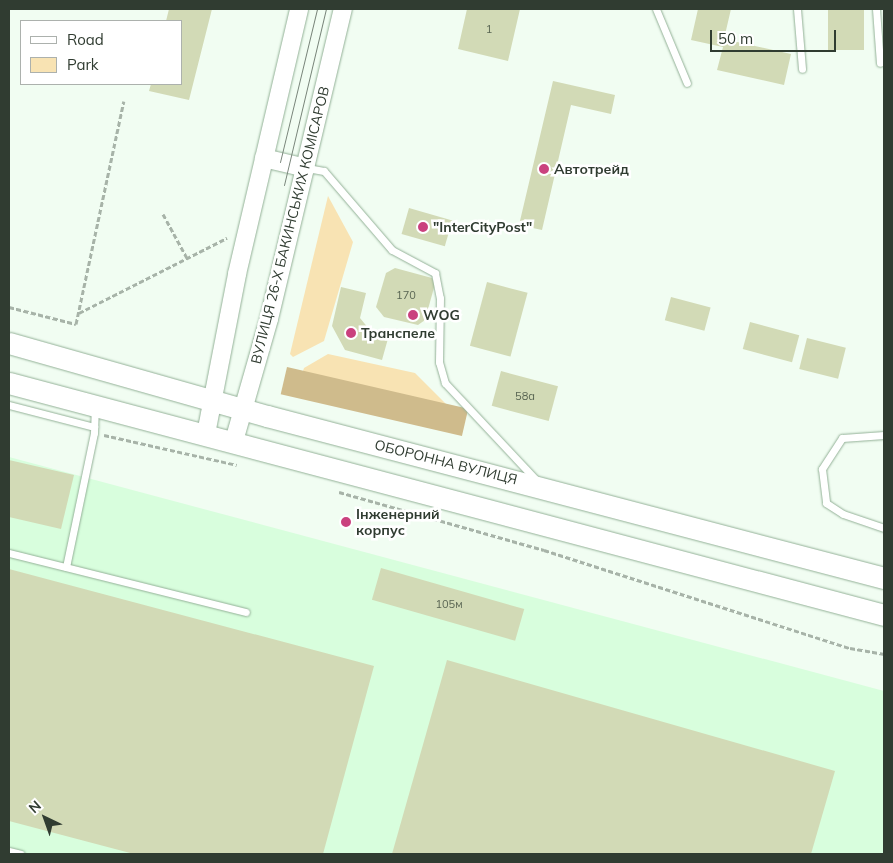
<!DOCTYPE html>
<meta charset="utf-8">
<style>
body{margin:0}
#map{position:relative;width:893px;height:863px;overflow:hidden;background:#f1fdf2;font-family:Mulish,sans-serif}
div>[style]{position:absolute}
.built>*{inset:0;background:#d8fedd}
.green>*{inset:0;background:#f8e3b3}
.forest>*{inset:0;background:#cfbb8c;transform-origin:0 0}
.building>*{inset:0;background:#d2dab6;transform-origin:0 0}
.path>*{height:3px;margin-top:-1.5px;transform-origin:0;background:repeating-linear-gradient(90deg,#a7b3a8 0 5px,transparent 0 7.5px)}
.roads{filter:drop-shadow(0 0 1px #93b197) drop-shadow(0 0 1px #93b197)}
.service>*{height:7px;margin:-3.5px;padding:0 3.5px;transform-origin:3.5px;border-radius:3.5px;background:#fff}
.tertiary>*{height:18px;margin:-9px;padding:0 9px;transform-origin:9px;border-radius:9px;background:#fff}
.primary>*{height:21px;margin:-10.5px;padding:0 10.5px;transform-origin:10.5px;border-radius:10.5px;background:#fff}
.tram>*{height:1px;margin:-0.5px;padding:0 0.5px;transform-origin:0.5px;border-radius:0.5px;background:#788479}
.dots>*{width:14px;height:14px;translate:-50% -50%;box-sizing:border-box;border:2px solid #fff;border-radius:50%}
span{translate:-50% -50%;white-space:nowrap;text-align:center;line-height:1.15;-webkit-text-stroke:5px #fff;paint-order:stroke}
.number-label{font-size:11px;color:#586452}
.number-label span{-webkit-text-stroke-width:0}
.poi-label{font-size:14px;color:#303c31;font-weight:700}
.left{translate:0 -50%;text-align:left}
.street-label{font-size:14px;color:#303c31}
.frame{position:absolute;inset:0;border:10px solid #303c31;pointer-events:none}
.legend{position:absolute;left:20px;top:20px;width:162px;height:65px;box-sizing:border-box;background:#fff;border:1px solid #acb1ad;margin:0;padding:6px 9px;list-style:none;font-size:15px;color:#303c31}
.legend li{display:flex;align-items:center;gap:10px;height:25px}
.legend b{width:25px;border:1px solid #acb1ad}
.north{position:absolute;left:20px;top:793px;width:50px;height:50px;-webkit-text-stroke:4px #fff;paint-order:stroke;rotate:318deg;font-size:14px;font-weight:700;line-height:20px;text-align:center;color:#303c31}
.north::after{content:'';display:block;margin:auto;width:18px;height:22px;background:#303c31;clip-path:polygon(50% 0,100% 100%,50% 72%,0 100%)}
.scale{position:absolute;left:710px;top:30px;width:126px;height:22px;box-sizing:border-box;border:2px solid #303c31;border-top:0;padding-left:6px;font-size:15px;line-height:18px;white-space:nowrap;color:#303c31;-webkit-text-stroke:4px #fff;paint-order:stroke}
</style>
<div id="map">
<div class="built">
<div style="clip-path:polygon(9px 457px,884px 691px,884px 854px,9px 854px)"></div>
</div>
<div class="green">
<div style="clip-path:polygon(328px 196px,353px 242px,324px 341px,293px 357px,290px 354px)"></div>
<div style="clip-path:polygon(328px 354px,415px 373px,447px 405px,302px 374px,304px 368px)"></div>
</div>
<div class="forest">
<div style="left:287px;top:367px;width:186px;height:28px;rotate:13deg"></div>
</div>
<div class="building">
<div style="clip-path:polygon(169px 9px,212px 9px,189px 100px,149px 91px,151px 84px,181px 84px,181px 21px,166px 21px)"></div>
<div style="clip-path:polygon(467px 9px,520px 9px,508px 61px,458px 49px)"></div>
<div style="clip-path:polygon(698px 9px,731px 9px,724px 39px,791px 54px,784px 85px,717px 70px,723px 47px,691px 40px)"></div>
<div style="left:828px;top:9px;width:36px;height:41px"></div>
<div style="clip-path:polygon(553px 81px,615px 95px,611px 114px,571px 105px,542px 230px,519px 225px)"></div>
<div style="left:409px;top:208px;width:45px;height:27px;rotate:16deg"></div>
<div style="clip-path:polygon(395px 268px,432px 278px,435px 284px,425px 320px,418px 325px,384px 317px,376px 307px,386px 273px)"></div>
<div style="left:487px;top:282px;width:42px;height:66px;rotate:15deg"></div>
<div style="clip-path:polygon(341px 287px,366px 293px,360px 318px,369px 329px,389px 335px,382px 360px,345px 350px,332px 326px)"></div>
<div style="left:671px;top:297px;width:41px;height:24px;rotate:15deg"></div>
<div style="left:750px;top:322px;width:51px;height:28px;rotate:15deg"></div>
<div style="left:807px;top:338px;width:40px;height:32px;rotate:14deg"></div>
<div style="left:501px;top:371px;width:59px;height:36px;rotate:15deg"></div>
<div style="clip-path:polygon(9px 460px,74px 475px,61px 529px,9px 517px)"></div>
<div style="left:381px;top:568px;width:149px;height:33px;rotate:16deg"></div>
<div style="clip-path:polygon(9px 569px,374px 666px,323px 854px,134px 854px,9px 821px)"></div>
<div style="clip-path:polygon(447px 660px,835px 771px,811px 854px,392px 854px)"></div>
</div>
<div class="path">
<div style="left:163px;top:214px;width:50px;rotate:61.4deg"></div>
<div style="left:9px;top:307px;width:69px;rotate:14.2deg"></div>
<div style="left:76px;top:324px;width:228px;rotate:-77.9deg"></div>
<div style="left:79px;top:313px;width:166px;rotate:-26.9deg"></div>
<div style="left:104px;top:435px;width:136px;rotate:12.7deg"></div>
<div style="left:339px;top:492px;width:213px;rotate:15.8deg"></div>
<div style="left:544px;top:550px;width:321px;rotate:17.8deg"></div>
<div style="left:850px;top:648px;width:35px;rotate:10deg"></div>
</div>
<div class="roads">
<div class="service">
<div style="left:656px;top:9px;width:80px;rotate:67.3deg"></div>
<div style="left:797px;top:9px;width:60px;rotate:85.2deg"></div>
<div style="left:876px;top:9px;width:54px;rotate:85.8deg"></div>
<div style="left:307px;top:168px;width:17px;rotate:10deg"></div>
<div style="left:324px;top:171px;width:104px;rotate:49.3deg"></div>
<div style="left:392px;top:250px;width:49px;rotate:28.1deg"></div>
<div style="left:435px;top:273px;width:25px;rotate:79deg"></div>
<div style="left:440px;top:298px;width:64px;rotate:90.9deg"></div>
<div style="left:439px;top:362px;width:22px;rotate:74deg"></div>
<div style="left:445px;top:383px;width:134px;rotate:46.8deg"></div>
<div style="left:9px;top:405px;width:88px;rotate:14.5deg"></div>
<div style="left:884px;top:435px;width:42px;rotate:175.9deg"></div>
<div style="left:842px;top:438px;width:37px;rotate:123deg"></div>
<div style="left:822px;top:469px;width:34px;rotate:83deg"></div>
<div style="left:826px;top:503px;width:20px;rotate:33deg"></div>
<div style="left:843px;top:514px;width:43px;rotate:18.9deg"></div>
<div style="left:9px;top:553px;width:244px;rotate:14deg"></div>
<div style="left:66px;top:567px;width:137px;rotate:-78.2deg"></div>
<div style="left:94px;top:433px;width:25px;rotate:-88deg"></div>
<div style="left:9px;top:851px;width:12px;rotate:14deg"></div>
</div>
<div class="tertiary">
<div style="left:264px;top:158px;width:43px;rotate:13.4deg"></div>
<div style="left:206px;top:434px;width:163px;rotate:-79deg"></div>
<div style="left:237px;top:274px;width:272px;rotate:-76.8deg"></div>
<div style="left:234px;top:441px;width:127px;rotate:-74deg"></div>
<div style="left:269px;top:319px;width:319px;rotate:-76.6deg"></div>
</div>
<div class="primary">
<div style="left:9px;top:343px;width:268px;rotate:15.8deg"></div>
<div style="left:267px;top:416px;width:638px;rotate:14.71deg"></div>
<div style="left:9px;top:383px;width:905px;rotate:14.85deg"></div>
</div>
</div>
<div class="tram">
<div style="left:280px;top:162px;width:157px;rotate:-76.4deg"></div>
<div style="left:284px;top:185px;width:181px;rotate:-76.6deg"></div>
</div>
<div class="dots">
<div style="left:544px;top:169px;background:#ca417e"></div>
<div style="left:423px;top:227px;background:#ca417e"></div>
<div style="left:413px;top:315px;background:#ca417e"></div>
<div style="left:351px;top:333px;background:#ca417e"></div>
<div style="left:346px;top:522px;background:#ca417e"></div>
</div>
<div class="number-label">
<span style="left:489px;top:29px">1</span>
<span style="left:406px;top:295px">170</span>
<span style="left:525px;top:396px">58а</span>
<span style="left:449px;top:604px">105м</span>
</div>
<div class="poi-label">
<span class="left" style="left:554px;top:169px">Автотрейд</span>
<span class="left" style="left:433px;top:227px">"InterCityPost"</span>
<span class="left" style="left:423px;top:315px">WOG</span>
<span class="left" style="left:361px;top:333px">Транспеле</span>
<span class="left" style="left:356px;top:522px">Інженерний<br>корпус</span>
</div>
<div class="street-label">
<span style="left:290px;top:225px;rotate:-76deg">ВУЛИЦЯ 26-Х БАКИНСЬКИХ КОМІСАРОВ</span>
<span style="left:446px;top:462px;rotate:14deg">ОБОРОННА ВУЛИЦЯ</span>
</div>
<div class="frame"></div>
<ul class="legend">
<li><b style="height:6px;background:#fff"></b>Road</li>
<li><b style="height:14px;background:#f8e3b3"></b>Park</li>
</ul>
<div class="north">N</div>
<div class="scale">50 m</div>
</div>
